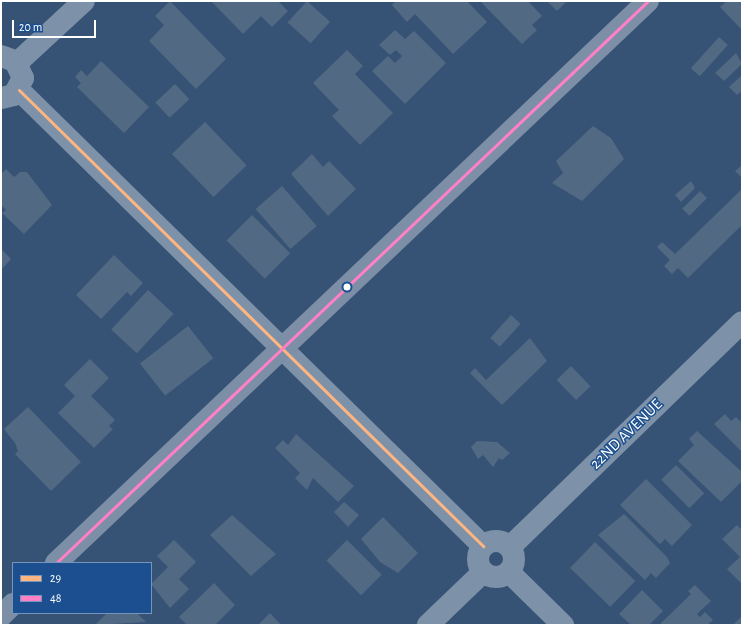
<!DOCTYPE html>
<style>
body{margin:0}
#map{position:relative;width:743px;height:626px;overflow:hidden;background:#365274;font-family:"Alegreya Sans",sans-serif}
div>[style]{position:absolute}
.building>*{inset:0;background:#526984;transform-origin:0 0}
.minor>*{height:22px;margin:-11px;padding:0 11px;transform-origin:11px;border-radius:11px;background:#7d92a8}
.minor>.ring{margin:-11px;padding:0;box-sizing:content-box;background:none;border:22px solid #7d92a8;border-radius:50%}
.major>*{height:22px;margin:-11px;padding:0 11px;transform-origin:11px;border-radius:11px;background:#7d8ea7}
.bus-1>*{height:3px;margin:-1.5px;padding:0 1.5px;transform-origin:1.5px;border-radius:1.5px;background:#ffb580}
.bus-2>*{height:3px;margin:-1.5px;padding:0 1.5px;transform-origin:1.5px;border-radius:1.5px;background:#ff80c5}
.dots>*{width:11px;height:11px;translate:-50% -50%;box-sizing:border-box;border:2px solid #1b4f8f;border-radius:50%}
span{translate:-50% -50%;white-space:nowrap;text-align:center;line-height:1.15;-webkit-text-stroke:3px #1b4f8f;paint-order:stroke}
.street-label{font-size:16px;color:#fff}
.frame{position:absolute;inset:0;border:2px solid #fff;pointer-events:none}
.legend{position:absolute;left:12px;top:562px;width:140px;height:52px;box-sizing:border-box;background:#1b4f8f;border:1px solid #7695bc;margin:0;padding:5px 7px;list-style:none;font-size:12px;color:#fff}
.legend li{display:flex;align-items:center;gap:8px;height:20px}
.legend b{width:20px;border:1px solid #7695bc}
.scale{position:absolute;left:12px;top:20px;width:84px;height:18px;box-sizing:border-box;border:2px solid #fff;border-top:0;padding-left:5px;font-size:12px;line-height:14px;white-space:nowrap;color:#fff;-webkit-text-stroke:3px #1b4f8f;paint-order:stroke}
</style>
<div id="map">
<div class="building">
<div style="clip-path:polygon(170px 1px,226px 59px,196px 89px,149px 41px,164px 25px,155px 16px)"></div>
<div style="clip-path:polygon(211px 1px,278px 1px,288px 11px,272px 27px,261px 16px,243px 34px)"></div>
<div style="left:307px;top:1px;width:31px;height:29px;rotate:42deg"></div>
<div style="clip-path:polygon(396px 1px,467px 1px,487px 22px,453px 54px,415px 14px,407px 22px,392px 5px)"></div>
<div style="clip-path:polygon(480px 1px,528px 1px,542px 16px,532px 25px,537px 30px,522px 44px)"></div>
<div style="clip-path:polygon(547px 1px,567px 1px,557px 11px)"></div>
<div style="clip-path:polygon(727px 1px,742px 1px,742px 30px,720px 7px)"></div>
<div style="clip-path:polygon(395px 30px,405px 39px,414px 31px,446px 63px,405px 104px,372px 71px,388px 56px,395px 63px,402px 56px,396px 50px,390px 55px,379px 45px)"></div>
<div style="left:719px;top:37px;width:12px;height:42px;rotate:42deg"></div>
<div style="clip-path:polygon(347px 50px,363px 66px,355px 74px,393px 113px,360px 145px,332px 116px,339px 110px,313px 83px)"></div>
<div style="clip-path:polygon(736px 53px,742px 64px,724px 81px,715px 73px)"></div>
<div style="clip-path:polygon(101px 61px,149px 107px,124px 133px,77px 87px,81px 83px,75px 77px,81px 70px,87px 76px)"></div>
<div style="clip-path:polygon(742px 75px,742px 91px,737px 95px,729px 87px)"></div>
<div style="left:175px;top:84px;width:21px;height:27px;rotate:47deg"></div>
<div style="left:205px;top:122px;width:60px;height:46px;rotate:46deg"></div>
<div style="clip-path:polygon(593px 126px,611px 138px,624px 159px,582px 201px,552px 183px,563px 173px,556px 161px)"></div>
<div style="clip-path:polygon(312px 154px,323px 167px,329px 161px,356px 189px,328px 216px,291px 174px)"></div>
<div style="clip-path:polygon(741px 166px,742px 167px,742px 178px,735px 171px)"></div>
<div style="clip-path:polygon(6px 169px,14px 177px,20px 172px,27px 172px,52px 205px,24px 234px,2px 213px,6px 210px,1px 205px,1px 174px)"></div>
<div style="clip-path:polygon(691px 181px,695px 188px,681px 202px,675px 195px)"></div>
<div style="left:282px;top:186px;width:53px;height:35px;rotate:49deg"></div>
<div style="clip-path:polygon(742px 189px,742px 225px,688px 278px,678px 268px,672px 274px,664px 266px,670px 260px,657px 247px,662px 242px,675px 254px)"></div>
<div style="left:700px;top:191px;width:10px;height:25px;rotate:45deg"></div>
<div style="left:252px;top:215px;width:54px;height:36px;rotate:45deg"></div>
<div style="clip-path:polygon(1px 249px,11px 259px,1px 270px)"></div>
<div style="clip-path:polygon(114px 255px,143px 283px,131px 296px,127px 292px,101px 319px,76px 295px)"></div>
<div style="left:148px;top:290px;width:35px;height:54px;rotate:43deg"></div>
<div style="left:511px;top:315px;width:13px;height:31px;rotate:42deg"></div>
<div style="left:188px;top:326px;width:41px;height:61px;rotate:52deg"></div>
<div style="clip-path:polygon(530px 338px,547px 361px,502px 405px,470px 373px,475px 368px,486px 380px)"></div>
<div style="clip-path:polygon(90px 359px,109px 378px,91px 396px,115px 420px,109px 426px,113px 429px,94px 448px,58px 413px,75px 396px,64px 385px)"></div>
<div style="left:571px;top:366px;width:28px;height:20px;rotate:46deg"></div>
<div style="clip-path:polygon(28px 407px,81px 462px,51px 491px,15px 454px,18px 451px,15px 443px,4px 429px)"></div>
<div style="clip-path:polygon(725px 414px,731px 421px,736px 417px,742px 423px,742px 452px,714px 424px)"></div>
<div style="clip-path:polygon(697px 431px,742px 472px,742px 481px,721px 502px,678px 461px,694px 445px,689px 439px)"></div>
<div style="clip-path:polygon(296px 434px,354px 486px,338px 502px,313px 478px,307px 490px,295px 478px,300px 473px,275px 448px,283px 440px,288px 445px)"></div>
<div style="clip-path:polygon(477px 441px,497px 442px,510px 453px,502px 460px,499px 458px,493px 467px,483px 455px,478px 459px,471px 447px)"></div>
<div style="left:676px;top:465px;width:40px;height:21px;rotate:45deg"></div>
<div style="clip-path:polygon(646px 479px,692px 525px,672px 546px,665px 539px,660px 544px,620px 505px)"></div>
<div style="clip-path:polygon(344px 502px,359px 515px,348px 527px,334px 512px)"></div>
<div style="clip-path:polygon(624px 514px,667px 557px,670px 563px,656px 578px,651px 573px,645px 580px,598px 535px)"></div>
<div style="clip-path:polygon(232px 515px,276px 554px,251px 576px,210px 535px)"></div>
<div style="clip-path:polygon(383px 517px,418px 553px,398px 573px,380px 562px,361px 539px)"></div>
<div style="clip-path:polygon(737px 525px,742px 530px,742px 584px,727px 569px,740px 557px,722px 539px)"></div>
<div style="clip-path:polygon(174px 540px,196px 562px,179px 579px,189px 589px,170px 608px,151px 584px,168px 567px,157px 556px)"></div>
<div style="left:347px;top:540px;width:49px;height:29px;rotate:45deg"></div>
<div style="left:595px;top:542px;width:56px;height:36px;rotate:44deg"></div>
<div style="clip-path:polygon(214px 583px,235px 605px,215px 625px,187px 625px,179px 617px)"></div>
<div style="clip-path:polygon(695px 585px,711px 601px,697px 614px,700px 617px,705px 612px,713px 620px,707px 625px,659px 625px,691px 594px,688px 591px)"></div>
<div style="clip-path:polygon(642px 590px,663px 611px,649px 625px,631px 625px,619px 614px)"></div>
<div style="clip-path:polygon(107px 613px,137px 613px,146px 622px,95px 625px)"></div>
<div style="clip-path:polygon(270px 613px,281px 625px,258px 625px)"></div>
<div style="clip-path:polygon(742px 616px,742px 625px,733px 625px)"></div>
</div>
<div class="minor">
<div style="left:1px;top:56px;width:15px;rotate:20deg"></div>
<div style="left:15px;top:61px;width:19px;rotate:65deg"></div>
<div style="left:23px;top:78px;width:19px;rotate:118deg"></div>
<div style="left:14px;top:95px;width:13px;rotate:167deg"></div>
<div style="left:17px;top:63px;width:91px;rotate:-42.8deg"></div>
<div style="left:19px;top:90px;width:651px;rotate:44.5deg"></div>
<div class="ring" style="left:478px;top:541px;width:14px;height:14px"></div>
<div style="left:510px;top:547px;width:323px;rotate:-44.1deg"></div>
<div style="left:509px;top:572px;width:76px;rotate:44.5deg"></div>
<div style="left:428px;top:625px;width:76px;rotate:-43.9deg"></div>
</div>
<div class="major">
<div style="left:56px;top:563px;width:816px;rotate:-43.51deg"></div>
<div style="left:1px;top:616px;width:17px;rotate:-45deg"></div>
</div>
<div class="bus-1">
<div style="left:19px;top:90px;width:651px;rotate:44.5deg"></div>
</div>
<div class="bus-2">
<div style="left:56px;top:563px;width:816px;rotate:-43.51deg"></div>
</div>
<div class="dots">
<div style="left:347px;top:287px;background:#fff"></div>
</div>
<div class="street-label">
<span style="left:626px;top:434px;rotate:-44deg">22ND AVENUE</span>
</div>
<div class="frame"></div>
<ul class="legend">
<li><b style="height:5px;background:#ffb580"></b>29</li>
<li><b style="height:5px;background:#ff80c5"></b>48</li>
</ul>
<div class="scale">20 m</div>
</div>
